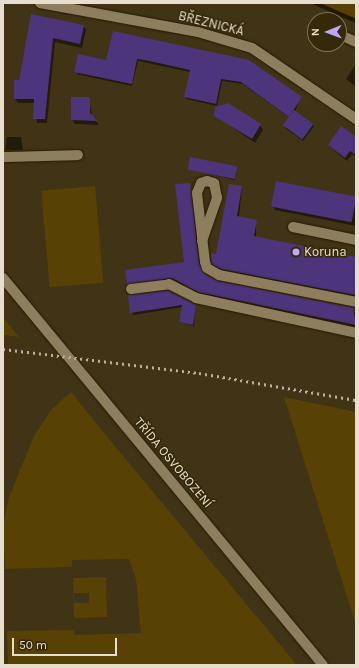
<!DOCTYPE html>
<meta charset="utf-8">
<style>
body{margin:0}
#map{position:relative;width:359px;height:668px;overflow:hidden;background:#413315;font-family:Karla,sans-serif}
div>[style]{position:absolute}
.green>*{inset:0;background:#584104;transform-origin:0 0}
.shadow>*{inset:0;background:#0007}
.stream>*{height:4px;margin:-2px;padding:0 2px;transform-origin:2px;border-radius:2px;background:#231700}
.building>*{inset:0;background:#4c357b;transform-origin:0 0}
.roads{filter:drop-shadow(0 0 1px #271a00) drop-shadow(0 0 1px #271a00)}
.minor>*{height:10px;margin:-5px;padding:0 5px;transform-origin:5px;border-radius:5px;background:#8d7e5e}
.rail>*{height:3px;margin-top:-1.5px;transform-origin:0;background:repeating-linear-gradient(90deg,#bab09c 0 2px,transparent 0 6px)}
.dots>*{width:11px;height:11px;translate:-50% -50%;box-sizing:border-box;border:2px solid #36290a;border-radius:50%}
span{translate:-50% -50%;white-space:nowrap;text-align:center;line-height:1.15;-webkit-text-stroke:3px #36290a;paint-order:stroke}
.street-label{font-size:13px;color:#e7dfce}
.poi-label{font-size:13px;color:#e7dfce}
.left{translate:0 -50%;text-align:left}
.frame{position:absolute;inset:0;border:4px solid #e7dfce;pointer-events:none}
.north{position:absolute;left:307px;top:12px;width:40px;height:40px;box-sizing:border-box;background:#36290a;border:1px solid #7d7258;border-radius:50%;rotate:269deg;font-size:11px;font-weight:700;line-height:16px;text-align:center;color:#e7dfce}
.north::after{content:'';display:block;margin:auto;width:14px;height:18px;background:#bda9f5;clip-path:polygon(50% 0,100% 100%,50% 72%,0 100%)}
.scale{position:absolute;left:12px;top:638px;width:105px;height:18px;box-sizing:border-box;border:2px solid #e7dfce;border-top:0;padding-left:5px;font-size:12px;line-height:14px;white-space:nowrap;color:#e7dfce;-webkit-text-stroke:3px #36290a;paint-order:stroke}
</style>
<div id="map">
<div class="green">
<div style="clip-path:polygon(320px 3px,356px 3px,356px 19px)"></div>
<div style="left:95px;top:186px;width:97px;height:54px;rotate:85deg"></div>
<div style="clip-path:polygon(3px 317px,19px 337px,3px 335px)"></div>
<div style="clip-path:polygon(71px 392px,113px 444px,297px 665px,8px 665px,7px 631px,74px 630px,75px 635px,141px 633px,136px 579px,129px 559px,72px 560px,72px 567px,5px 569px,3px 525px,9px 497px,34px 436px,51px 410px)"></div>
<div style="clip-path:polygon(284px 397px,356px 412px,356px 622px,355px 622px)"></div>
<div style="clip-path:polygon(evenodd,106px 577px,107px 617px,74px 618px,73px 578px,106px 577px,74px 593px,89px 593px,89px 603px,74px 603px,74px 593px)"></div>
</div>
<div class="shadow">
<div style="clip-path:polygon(32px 15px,83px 25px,86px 30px,82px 48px,55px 42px,47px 123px,37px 123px,35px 103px,18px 103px,15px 99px)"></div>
<div style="clip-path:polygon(113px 32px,301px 97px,295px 112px,314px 126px,303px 141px,285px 128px,290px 118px,243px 84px,222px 81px,217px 106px,186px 99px,190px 72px,138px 61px,132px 86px,76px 74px,107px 62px)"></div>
<div style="clip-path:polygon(356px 64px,356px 87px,346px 79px)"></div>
<div style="clip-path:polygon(89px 98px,92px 116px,99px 125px,75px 124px,72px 120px)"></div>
<div style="clip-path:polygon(215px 115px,260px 125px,263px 130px,255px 143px)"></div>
<div style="clip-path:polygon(7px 137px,21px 137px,23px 150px,5px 150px)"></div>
<div style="clip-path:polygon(356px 138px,356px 157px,352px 154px,347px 161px,329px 146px)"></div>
<div style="clip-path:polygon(236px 167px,235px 180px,189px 169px)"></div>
<div style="clip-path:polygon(189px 184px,203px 275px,217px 282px,356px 313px,356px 327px,200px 294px,173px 280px,129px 286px,185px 263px)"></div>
<div style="clip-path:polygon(242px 187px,239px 217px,256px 221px,256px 238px,356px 258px,356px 298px,224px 272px,216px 267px,213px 263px)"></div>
<div style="clip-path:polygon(356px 198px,356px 226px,275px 210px,273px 206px)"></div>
<div style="clip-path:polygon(130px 296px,195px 305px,194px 326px,180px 322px,183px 307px,133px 315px)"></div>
</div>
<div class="stream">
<div style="left:315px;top:3px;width:45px;rotate:23.7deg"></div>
</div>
<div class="building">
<div style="clip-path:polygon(31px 14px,84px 25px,80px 44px,53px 38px,45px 119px,33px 119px,34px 99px,14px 99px,14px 80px,19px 80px)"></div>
<div style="clip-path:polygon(113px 31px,249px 60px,302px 97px,289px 117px,241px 82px,221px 79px,216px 104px,184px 97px,190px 70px,145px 60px,137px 59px,132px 84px,74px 72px,78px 54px,106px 60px)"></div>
<div style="clip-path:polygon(71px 97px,90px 97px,90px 113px,97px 121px,71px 120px)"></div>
<div style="clip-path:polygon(228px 103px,261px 124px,252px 139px,214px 116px,215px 107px)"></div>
<div style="left:294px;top:110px;width:24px;height:19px;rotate:36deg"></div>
<div style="clip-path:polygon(341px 126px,356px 137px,356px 155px,350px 151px,345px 158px,328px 145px)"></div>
<div style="left:190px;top:157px;width:48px;height:13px;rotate:11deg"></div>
<div style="left:276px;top:181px;width:82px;height:26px;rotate:11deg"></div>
<div style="clip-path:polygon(190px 183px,199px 263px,204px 274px,218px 281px,353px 308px,356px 325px,198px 292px,172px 278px,127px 284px,125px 270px,184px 262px,175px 184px)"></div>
<div style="clip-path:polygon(229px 184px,242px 186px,237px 216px,257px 220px,254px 236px,356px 257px,355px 295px,221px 269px,212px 264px,211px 253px,216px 254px)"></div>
<div style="clip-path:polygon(168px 291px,196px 305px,193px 325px,179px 322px,182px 305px,130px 313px,128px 295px)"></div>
</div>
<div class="roads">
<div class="minor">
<div style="left:40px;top:3px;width:161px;rotate:10.4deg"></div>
<div style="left:198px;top:32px;width:56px;rotate:16.5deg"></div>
<div style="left:252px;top:48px;width:126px;rotate:34.3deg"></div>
<div style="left:345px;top:37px;width:12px;rotate:24deg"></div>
<div style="left:3px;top:157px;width:75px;rotate:-1.5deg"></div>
<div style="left:293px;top:227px;width:64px;rotate:11.7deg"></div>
<div style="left:202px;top:241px;width:46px;rotate:-70.8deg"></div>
<div style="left:217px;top:198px;width:15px;rotate:-101deg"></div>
<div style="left:214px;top:183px;width:7px;rotate:-164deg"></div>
<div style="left:207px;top:181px;width:6px;rotate:162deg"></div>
<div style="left:201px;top:183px;width:11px;rotate:112deg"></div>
<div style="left:197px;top:193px;width:69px;rotate:83.4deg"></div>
<div style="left:205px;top:262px;width:6px;rotate:72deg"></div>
<div style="left:207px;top:268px;width:14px;rotate:30deg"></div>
<div style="left:219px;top:275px;width:140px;rotate:11.1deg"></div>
<div style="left:3px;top:278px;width:502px;rotate:50.41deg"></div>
<div style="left:131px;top:289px;width:38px;rotate:-7deg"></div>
<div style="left:169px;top:284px;width:30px;rotate:27deg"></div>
<div style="left:196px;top:298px;width:164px;rotate:12.3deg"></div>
</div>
</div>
<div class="rail">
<div style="left:3px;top:349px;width:197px;rotate:7deg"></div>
<div style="left:199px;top:373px;width:159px;rotate:9.8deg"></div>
</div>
<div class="dots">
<div style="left:296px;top:252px;background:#bda9f5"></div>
</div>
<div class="street-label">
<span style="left:211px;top:24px;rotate:14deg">BŘEZNICKÁ</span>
<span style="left:173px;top:463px;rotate:50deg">TŘÍDA OSVOBOZENÍ</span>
</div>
<div class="poi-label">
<span class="left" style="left:304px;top:252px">Koruna</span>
</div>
<div class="frame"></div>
<div class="north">N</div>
<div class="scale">50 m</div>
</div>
